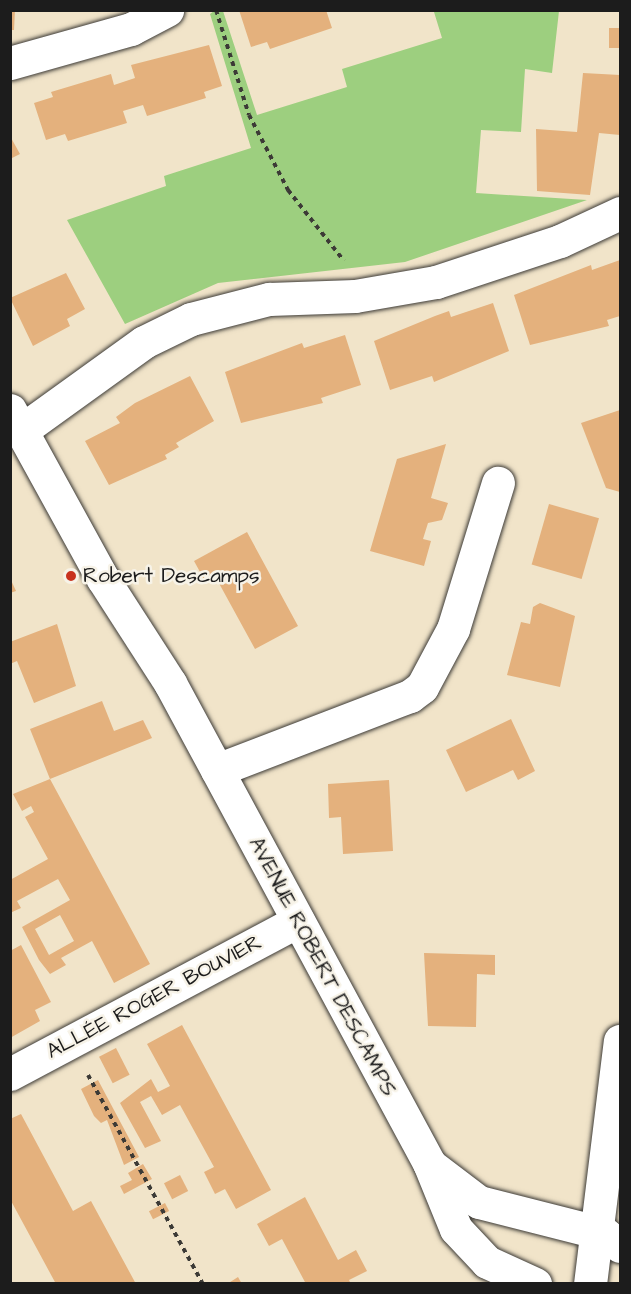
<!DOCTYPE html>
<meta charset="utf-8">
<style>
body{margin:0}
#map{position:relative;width:631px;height:1294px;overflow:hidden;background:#f1e4c9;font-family:"Architects Daughter",sans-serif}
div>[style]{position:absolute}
.green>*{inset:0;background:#9dcf7f}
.building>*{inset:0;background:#e4b17d;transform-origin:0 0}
.path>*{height:4px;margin-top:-2px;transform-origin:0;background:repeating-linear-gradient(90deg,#3c3a36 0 4.5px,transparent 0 9px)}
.roads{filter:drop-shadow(0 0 2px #3c3a36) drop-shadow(0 0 2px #3c3a36)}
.minor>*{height:33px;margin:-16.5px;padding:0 16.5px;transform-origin:16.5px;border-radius:16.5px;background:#fff}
.major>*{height:33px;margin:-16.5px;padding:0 16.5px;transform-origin:16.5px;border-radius:16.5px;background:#fff}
.dots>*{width:16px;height:16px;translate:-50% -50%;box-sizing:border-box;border:3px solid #f7f3e8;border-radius:50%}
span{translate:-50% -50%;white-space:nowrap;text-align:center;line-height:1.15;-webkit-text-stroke:5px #f7f3e8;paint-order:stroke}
.poi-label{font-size:21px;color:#1c1c1c}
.left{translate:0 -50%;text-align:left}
.street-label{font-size:21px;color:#1c1c1c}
.frame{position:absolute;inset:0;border:12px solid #1c1c1c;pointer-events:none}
</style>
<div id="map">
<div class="green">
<div style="clip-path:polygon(214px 11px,223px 11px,257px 115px,347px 87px,342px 69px,442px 38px,434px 12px,559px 11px,552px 73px,525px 69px,521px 132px,481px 130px,476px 193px,587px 200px,405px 262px,218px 283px,125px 324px,67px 220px,166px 186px,164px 176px,251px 148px,210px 14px)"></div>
</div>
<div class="building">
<div style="clip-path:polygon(10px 10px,15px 10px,14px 30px,10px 30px)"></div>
<div style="clip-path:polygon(239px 10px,326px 10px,332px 28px,270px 49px,267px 42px,251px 47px)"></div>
<div style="left:609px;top:28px;width:11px;height:20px"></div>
<div style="clip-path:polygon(209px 45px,222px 86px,204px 92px,206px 98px,147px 116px,143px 105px,123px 111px,127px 123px,68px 141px,65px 134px,46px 140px,34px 103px,53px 97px,51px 92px,111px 74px,114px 85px,135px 78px,131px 65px)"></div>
<div style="clip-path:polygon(583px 73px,620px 75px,620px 135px,599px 133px,590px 195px,537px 191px,536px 129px,577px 132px)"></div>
<div style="clip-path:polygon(10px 136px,20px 154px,10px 159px)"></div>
<div style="clip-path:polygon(620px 260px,620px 316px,607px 320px,609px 326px,530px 345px,514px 295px,591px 265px,592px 270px)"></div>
<div style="clip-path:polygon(66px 273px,85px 309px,67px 319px,70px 326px,33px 346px,10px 298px)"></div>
<div style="clip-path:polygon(493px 303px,509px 351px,434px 382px,432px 376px,390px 390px,374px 341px,435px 316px,449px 311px,451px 317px)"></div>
<div style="clip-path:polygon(345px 335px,361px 385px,321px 398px,323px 403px,241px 423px,225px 372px,302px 343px,304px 348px)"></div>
<div style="clip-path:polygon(190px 376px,214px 421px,176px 443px,179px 447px,165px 455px,167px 459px,109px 485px,85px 441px,120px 423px,116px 417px,135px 403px)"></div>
<div style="clip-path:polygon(620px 410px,620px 492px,606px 488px,581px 423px)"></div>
<div style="clip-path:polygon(446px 444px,431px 498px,448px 503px,442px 520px,428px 523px,423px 539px,431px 541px,424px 566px,370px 551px,397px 459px)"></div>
<div style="left:549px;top:504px;width:52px;height:63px;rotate:16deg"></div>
<div style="clip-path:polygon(247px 532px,298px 626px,255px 649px,215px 576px,205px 581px,194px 561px)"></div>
<div style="clip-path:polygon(10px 578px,16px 591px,10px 593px)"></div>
<div style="clip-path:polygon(540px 603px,575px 616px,560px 687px,507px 675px,521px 622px,530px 624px,533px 607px)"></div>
<div style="clip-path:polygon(57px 624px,76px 686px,34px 703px,17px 661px,10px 664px,10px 642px)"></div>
<div style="clip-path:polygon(102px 701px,114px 731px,143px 720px,152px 738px,50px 779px,30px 729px)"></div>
<div style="clip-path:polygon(511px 719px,535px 771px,518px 780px,513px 770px,466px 792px,446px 750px)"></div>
<div style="clip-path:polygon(evenodd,50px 779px,150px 964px,114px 983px,92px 941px,61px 958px,66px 965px,50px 974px,39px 960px,22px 927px,70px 900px,58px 879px,17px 901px,21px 908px,10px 913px,10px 880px,48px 859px,25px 817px,34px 812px,31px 806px,22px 811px,13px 794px,50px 779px,60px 915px,74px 941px,49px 955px,35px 929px,60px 915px)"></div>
<div style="clip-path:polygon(389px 780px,393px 851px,343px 854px,341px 817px,329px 818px,328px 784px)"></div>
<div style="clip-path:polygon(21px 945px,51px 1002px,35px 1010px,40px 1021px,10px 1038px,10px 951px)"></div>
<div style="clip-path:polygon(424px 953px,495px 955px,495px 975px,477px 974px,476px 1027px,428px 1026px)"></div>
<div style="clip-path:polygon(182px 1025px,271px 1190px,236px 1209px,225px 1189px,215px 1194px,204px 1172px,214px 1167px,180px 1105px,162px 1115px,151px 1096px,140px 1102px,161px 1141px,145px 1148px,120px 1103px,151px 1079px,158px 1092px,170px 1086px,147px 1044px)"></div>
<div style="left:116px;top:1048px;width:30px;height:19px;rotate:63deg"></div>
<div style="clip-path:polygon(98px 1080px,139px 1157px,124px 1165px,107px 1120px,101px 1123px,94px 1116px,81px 1089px)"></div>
<div style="clip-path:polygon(21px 1114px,73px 1211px,91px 1201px,136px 1284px,56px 1284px,10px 1199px,10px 1119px)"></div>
<div style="clip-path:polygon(143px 1164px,152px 1179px,124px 1194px,120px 1186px,132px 1180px,128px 1173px)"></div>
<div style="left:180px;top:1175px;width:18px;height:18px;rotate:63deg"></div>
<div style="clip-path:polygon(305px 1197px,338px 1260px,356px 1250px,367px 1271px,349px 1280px,351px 1284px,306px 1284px,282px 1239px,269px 1246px,257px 1224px)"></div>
<div style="left:165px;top:1203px;width:9px;height:18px;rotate:63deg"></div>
<div style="clip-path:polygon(238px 1277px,242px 1284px,227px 1284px)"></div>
</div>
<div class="path">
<div style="left:216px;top:10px;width:110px;rotate:72.6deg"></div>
<div style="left:249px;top:115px;width:85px;rotate:62.5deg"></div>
<div style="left:288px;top:190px;width:90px;rotate:51.7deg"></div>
<div style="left:88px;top:1075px;width:239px;rotate:61.2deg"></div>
</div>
<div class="roads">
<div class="minor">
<div style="left:10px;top:63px;width:126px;rotate:-15.7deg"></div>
<div style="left:131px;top:29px;width:41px;rotate:-27.8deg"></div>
<div style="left:10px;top:410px;width:193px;rotate:61.2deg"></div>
<div style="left:103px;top:579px;width:124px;rotate:57.2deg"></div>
<div style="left:170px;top:683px;width:545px;rotate:61.65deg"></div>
<div style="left:429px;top:1163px;width:71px;rotate:67.8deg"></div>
<div style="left:456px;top:1229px;width:45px;rotate:46.8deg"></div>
<div style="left:487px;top:1262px;width:53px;rotate:24.6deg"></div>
<div style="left:22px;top:430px;width:150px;rotate:-35.8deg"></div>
<div style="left:144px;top:342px;width:52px;rotate:-26.1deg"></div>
<div style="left:191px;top:319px;width:81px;rotate:-14.4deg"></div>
<div style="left:269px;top:299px;width:86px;rotate:-2deg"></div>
<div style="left:355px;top:296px;width:82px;rotate:-9.8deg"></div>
<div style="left:436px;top:282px;width:131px;rotate:-18.3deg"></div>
<div style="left:560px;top:241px;width:66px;rotate:-25deg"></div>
<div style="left:217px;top:770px;width:207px;rotate:-21deg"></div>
<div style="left:410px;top:696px;width:15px;rotate:-37deg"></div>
<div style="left:422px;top:687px;width:66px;rotate:-61.9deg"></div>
<div style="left:453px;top:629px;width:153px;rotate:-72.9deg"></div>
<div style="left:10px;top:1074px;width:326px;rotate:-28deg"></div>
<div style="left:430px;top:1165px;width:61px;rotate:37.1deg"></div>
<div style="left:479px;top:1202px;width:130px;rotate:14.3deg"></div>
<div style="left:605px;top:1234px;width:19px;rotate:39deg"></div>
</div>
<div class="major">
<div style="left:590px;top:1284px;width:245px;rotate:-83deg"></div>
</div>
</div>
<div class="dots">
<div style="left:71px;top:576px;background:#c8321e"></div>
</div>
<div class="poi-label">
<span class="left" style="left:83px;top:576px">Robert Descamps</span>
</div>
<div class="street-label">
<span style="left:322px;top:967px;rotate:62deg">AVENUE ROBERT DESCAMPS</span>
<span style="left:154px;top:997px;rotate:-28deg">ALLÉE ROGER BOUVIER</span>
</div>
<div class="frame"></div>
</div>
